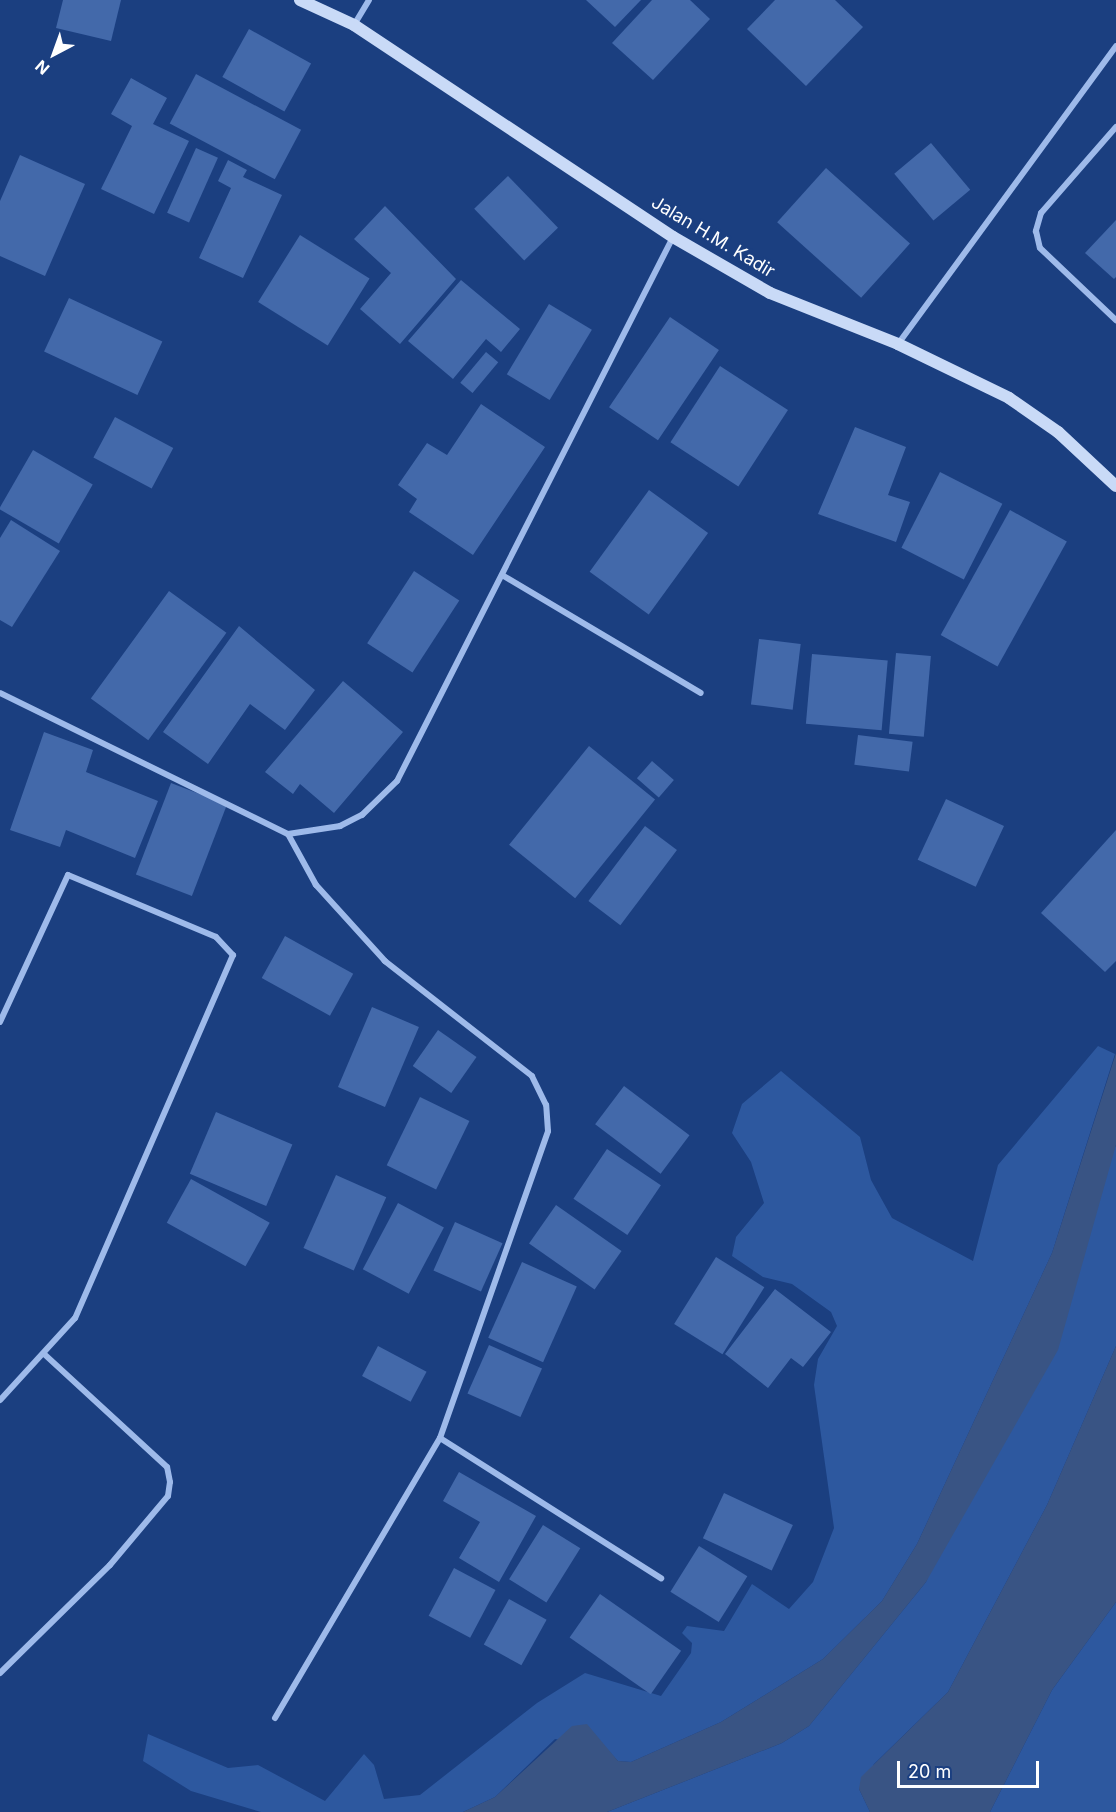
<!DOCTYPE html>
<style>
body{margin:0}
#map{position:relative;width:1116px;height:1812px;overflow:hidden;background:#1b3f80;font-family:Inter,sans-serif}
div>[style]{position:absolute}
.green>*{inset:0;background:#2d589f}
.water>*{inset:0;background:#395484}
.building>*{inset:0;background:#4369aa;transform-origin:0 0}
.street>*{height:6px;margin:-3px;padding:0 3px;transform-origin:3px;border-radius:3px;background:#9ebaea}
.secondary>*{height:12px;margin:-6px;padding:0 6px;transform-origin:6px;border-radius:6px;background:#c9daf7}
span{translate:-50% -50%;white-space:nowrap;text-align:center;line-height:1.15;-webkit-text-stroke:5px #1b3f80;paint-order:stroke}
.street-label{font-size:18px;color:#fff}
.north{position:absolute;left:24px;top:24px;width:60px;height:60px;-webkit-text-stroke:4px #1b3f80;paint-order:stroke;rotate:221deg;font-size:16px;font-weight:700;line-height:24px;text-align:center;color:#fff}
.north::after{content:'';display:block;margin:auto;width:21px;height:27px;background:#fff;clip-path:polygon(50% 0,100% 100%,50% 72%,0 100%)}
.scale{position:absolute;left:897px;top:1761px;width:142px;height:27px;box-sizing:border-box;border:3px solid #fff;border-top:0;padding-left:8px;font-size:18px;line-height:21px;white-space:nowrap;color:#fff;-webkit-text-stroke:4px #1b3f80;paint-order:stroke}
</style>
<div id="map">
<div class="green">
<div style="clip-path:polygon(1098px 1046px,1115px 1054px,1052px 1253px,917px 1544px,882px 1601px,823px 1659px,721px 1722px,631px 1762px,618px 1761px,606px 1748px,555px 1739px,495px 1797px,463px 1812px,261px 1812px,191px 1791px,143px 1761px,148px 1734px,228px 1768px,258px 1765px,325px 1801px,364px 1754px,374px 1765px,384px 1799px,420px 1795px,537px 1703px,585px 1673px,661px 1696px,691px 1653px,692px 1643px,682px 1633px,687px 1626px,724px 1631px,752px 1584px,789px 1609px,813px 1582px,834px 1528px,814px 1385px,818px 1359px,837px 1326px,831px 1312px,792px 1284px,763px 1277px,732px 1256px,736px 1237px,764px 1203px,751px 1162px,732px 1133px,742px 1104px,781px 1071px,860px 1137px,871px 1180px,892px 1218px,973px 1261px,998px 1165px)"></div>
<div style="clip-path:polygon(1116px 1145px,1116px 1346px,1047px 1505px,948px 1692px,874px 1764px,859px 1789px,870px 1812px,607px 1812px,782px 1743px,809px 1726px,926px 1582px)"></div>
<div style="clip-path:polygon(1116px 1602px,1116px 1812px,990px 1812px,1052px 1690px)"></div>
</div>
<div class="water">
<div style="clip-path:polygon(1116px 1053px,1116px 1145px,1058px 1350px,926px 1582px,809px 1726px,782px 1743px,607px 1812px,463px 1812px,495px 1797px,572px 1726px,587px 1724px,618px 1761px,631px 1762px,721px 1722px,823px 1659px,882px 1601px,917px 1544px,1052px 1253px)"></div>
<div style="clip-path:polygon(1116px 1346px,1116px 1602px,1052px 1690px,990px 1812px,870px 1812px,859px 1789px,861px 1777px,948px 1692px,1047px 1505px)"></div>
</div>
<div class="building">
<div style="clip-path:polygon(63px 0,121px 0,111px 41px,56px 28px)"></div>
<div style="clip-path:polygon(586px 0,641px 0,615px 27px)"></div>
<div style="clip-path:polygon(652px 0,690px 0,710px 19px,653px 80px,612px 43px)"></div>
<div style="clip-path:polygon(775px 0,835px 0,863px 27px,806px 86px,747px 29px)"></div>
<div style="left:249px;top:29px;width:71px;height:55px;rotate:29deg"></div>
<div style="left:196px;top:74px;width:119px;height:56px;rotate:28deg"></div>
<div style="clip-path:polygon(131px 78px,167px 98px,153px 124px,189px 141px,154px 214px,101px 189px,132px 126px,111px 114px)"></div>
<div style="left:931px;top:143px;width:61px;height:48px;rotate:50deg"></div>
<div style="left:196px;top:148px;width:24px;height:71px;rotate:24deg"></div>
<div style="clip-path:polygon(20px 155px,85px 184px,45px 276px,0 256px,0 201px)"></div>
<div style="clip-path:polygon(228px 160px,247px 170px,243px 177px,282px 195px,243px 278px,199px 258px,231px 188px,218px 181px)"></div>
<div style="left:826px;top:168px;width:113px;height:73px;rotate:42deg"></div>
<div style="left:508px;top:176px;width:72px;height:47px;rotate:46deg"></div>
<div style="clip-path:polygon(385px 206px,456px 279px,400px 344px,360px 309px,391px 273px,354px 239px)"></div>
<div style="clip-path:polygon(1116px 220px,1116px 277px,1114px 279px,1085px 253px)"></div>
<div style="left:300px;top:235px;width:82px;height:79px;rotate:32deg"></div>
<div style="clip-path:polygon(461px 280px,520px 329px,501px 352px,486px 339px,453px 379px,408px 341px)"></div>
<div style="left:69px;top:298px;width:103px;height:59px;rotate:25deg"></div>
<div style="left:549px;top:304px;width:50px;height:82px;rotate:31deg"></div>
<div style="left:670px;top:317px;width:59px;height:109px;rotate:34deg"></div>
<div style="left:486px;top:352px;width:16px;height:40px;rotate:40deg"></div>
<div style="left:720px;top:366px;width:81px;height:91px;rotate:33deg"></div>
<div style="clip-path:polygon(481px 404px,545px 447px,473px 555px,409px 512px,417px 499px,398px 485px,427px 443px,447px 455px)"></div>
<div style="left:115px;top:417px;width:66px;height:46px;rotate:28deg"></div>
<div style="clip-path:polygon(855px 427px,906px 447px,888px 495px,910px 502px,896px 542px,818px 514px)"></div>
<div style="left:33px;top:450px;width:69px;height:68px;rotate:30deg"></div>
<div style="left:940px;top:472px;width:70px;height:85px;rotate:27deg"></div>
<div style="left:649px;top:490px;width:73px;height:101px;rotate:36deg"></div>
<div style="left:1010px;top:510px;width:65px;height:143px;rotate:29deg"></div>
<div style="clip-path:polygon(11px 520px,60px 551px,12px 627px,0 620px,0 538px)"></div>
<div style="left:414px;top:571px;width:54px;height:86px;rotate:33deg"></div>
<div style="left:169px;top:591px;width:71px;height:133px;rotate:36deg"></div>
<div style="clip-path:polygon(239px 626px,315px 690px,285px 730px,250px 704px,208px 764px,163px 732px)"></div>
<div style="left:759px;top:639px;width:42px;height:66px;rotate:7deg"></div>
<div style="left:896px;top:653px;width:35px;height:81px;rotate:5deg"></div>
<div style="left:812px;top:654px;width:76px;height:70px;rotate:5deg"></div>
<div style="clip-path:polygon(343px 681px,403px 732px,334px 813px,300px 784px,293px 794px,265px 772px)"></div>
<div style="clip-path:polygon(44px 732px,93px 750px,86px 772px,158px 801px,135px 858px,66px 830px,60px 847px,10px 830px)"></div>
<div style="left:858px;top:735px;width:55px;height:30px;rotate:7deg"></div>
<div style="left:589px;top:746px;width:85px;height:127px;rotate:39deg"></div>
<div style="left:652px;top:761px;width:29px;height:23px;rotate:41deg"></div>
<div style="left:171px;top:783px;width:60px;height:98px;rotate:21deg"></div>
<div style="left:946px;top:799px;width:64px;height:67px;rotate:25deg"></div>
<div style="left:645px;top:826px;width:40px;height:94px;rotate:37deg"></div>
<div style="clip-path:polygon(1116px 830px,1116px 961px,1105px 972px,1041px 913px)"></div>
<div style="left:285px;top:936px;width:78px;height:48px;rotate:29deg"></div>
<div style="left:372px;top:1007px;width:51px;height:87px;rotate:23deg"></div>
<div style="left:438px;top:1030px;width:47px;height:44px;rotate:35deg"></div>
<div style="left:624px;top:1086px;width:82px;height:48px;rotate:37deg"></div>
<div style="left:420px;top:1097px;width:55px;height:76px;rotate:26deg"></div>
<div style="left:216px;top:1112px;width:83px;height:67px;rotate:23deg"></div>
<div style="left:607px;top:1149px;width:65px;height:60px;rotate:34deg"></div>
<div style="left:336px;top:1175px;width:55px;height:80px;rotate:24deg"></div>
<div style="left:191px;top:1179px;width:90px;height:50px;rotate:29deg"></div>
<div style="left:398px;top:1203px;width:52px;height:75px;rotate:28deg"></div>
<div style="left:556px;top:1205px;width:80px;height:47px;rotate:35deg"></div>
<div style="left:455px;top:1222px;width:52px;height:53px;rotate:24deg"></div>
<div style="left:716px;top:1257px;width:57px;height:79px;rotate:32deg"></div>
<div style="left:522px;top:1262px;width:60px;height:83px;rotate:24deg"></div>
<div style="clip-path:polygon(775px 1289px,831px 1332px,803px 1367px,791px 1358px,768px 1388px,725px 1354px)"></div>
<div style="left:489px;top:1345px;width:58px;height:53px;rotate:24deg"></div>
<div style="left:378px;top:1346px;width:55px;height:34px;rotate:28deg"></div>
<div style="clip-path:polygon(459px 1472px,536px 1516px,499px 1582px,459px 1558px,480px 1522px,443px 1501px)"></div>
<div style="left:724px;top:1493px;width:76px;height:50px;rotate:25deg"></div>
<div style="left:543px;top:1525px;width:44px;height:64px;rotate:32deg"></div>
<div style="left:699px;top:1546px;width:57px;height:54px;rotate:32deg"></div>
<div style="left:454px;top:1568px;width:47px;height:54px;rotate:28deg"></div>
<div style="left:600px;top:1594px;width:99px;height:53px;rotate:35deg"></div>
<div style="left:509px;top:1599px;width:43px;height:52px;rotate:29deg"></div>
</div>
<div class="street">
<div style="left:354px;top:25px;width:29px;rotate:-59deg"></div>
<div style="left:1116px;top:127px;width:114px;rotate:131.1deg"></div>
<div style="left:1041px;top:213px;width:19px;rotate:106deg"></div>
<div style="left:1036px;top:231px;width:17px;rotate:77deg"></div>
<div style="left:1040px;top:248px;width:105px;rotate:43.5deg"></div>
<div style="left:898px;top:344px;width:369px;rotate:-53.8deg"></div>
<div style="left:502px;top:575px;width:231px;rotate:30.7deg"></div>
<div style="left:0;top:693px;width:321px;rotate:26.1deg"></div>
<div style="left:288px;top:834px;width:53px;rotate:-8.7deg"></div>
<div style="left:340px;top:826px;width:25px;rotate:-27deg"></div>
<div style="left:362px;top:815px;width:49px;rotate:-44.2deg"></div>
<div style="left:397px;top:781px;width:610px;rotate:-63.1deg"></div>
<div style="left:0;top:1022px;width:162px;rotate:-65.2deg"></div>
<div style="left:68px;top:875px;width:160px;rotate:22.7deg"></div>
<div style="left:216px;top:937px;width:25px;rotate:47deg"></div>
<div style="left:233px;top:955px;width:396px;rotate:113.5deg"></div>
<div style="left:75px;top:1318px;width:111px;rotate:132.4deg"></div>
<div style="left:440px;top:1438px;width:262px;rotate:32.4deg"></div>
<div style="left:0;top:1673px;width:154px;rotate:-44.5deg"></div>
<div style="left:110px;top:1565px;width:90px;rotate:-50deg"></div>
<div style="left:168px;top:1496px;width:14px;rotate:-82deg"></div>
<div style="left:170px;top:1482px;width:15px;rotate:-101deg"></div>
<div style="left:167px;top:1467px;width:166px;rotate:-137.4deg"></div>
<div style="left:275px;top:1718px;width:325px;rotate:-59.5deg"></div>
<div style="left:440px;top:1438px;width:325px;rotate:-70.6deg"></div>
<div style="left:548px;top:1131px;width:26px;rotate:-94deg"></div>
<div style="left:546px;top:1105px;width:32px;rotate:-116deg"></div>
<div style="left:532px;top:1076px;width:187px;rotate:-142deg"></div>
<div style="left:385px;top:961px;width:103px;rotate:-132.2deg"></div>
<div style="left:316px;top:885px;width:58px;rotate:-118.8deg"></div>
</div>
<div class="secondary">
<div style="left:300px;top:0;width:60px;rotate:24.8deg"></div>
<div style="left:354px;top:25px;width:383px;rotate:33.6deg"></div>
<div style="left:673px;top:237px;width:112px;rotate:30deg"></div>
<div style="left:770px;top:293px;width:138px;rotate:21.7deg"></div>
<div style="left:898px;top:344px;width:123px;rotate:25.9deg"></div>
<div style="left:1009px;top:398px;width:60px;rotate:34.8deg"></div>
<div style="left:1058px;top:432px;width:79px;rotate:43deg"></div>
</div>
<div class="street-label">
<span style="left:713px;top:237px;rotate:31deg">Jalan H.M. Kadir</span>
</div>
<div class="north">N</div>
<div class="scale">20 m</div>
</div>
